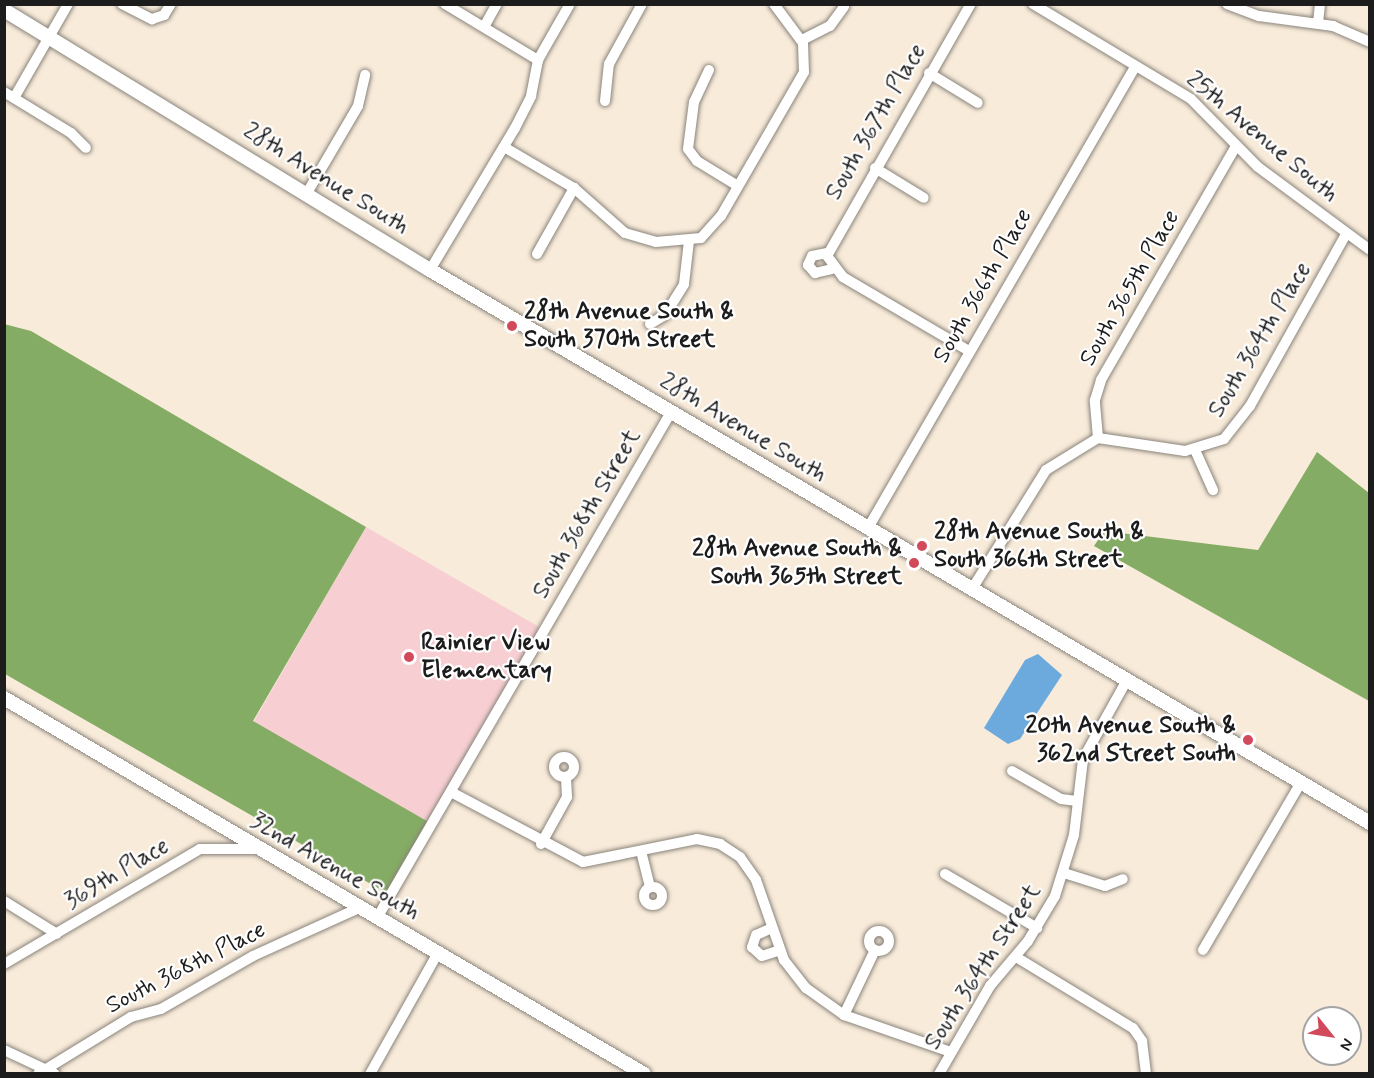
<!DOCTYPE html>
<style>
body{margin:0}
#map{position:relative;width:1374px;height:1078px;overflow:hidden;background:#f8ebda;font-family:Mynerve,sans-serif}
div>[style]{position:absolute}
.built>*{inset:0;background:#f7cfd3;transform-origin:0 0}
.forest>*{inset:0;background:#84ac64}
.water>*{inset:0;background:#6caade}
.roads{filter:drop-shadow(0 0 2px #8a847b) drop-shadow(0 0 2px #8a847b)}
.minor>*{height:10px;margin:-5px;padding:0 5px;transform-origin:5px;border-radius:5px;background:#fff}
.minor>.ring{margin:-5px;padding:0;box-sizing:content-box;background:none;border:10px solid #fff;border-radius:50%}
.tertiary>*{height:14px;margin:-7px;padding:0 7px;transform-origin:7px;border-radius:7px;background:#fff}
.dots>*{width:16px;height:16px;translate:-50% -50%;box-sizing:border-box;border:3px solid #fff;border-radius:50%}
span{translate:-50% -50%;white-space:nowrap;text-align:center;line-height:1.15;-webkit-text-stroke:4.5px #fff;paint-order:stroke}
.street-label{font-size:24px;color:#1c1c1c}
.poi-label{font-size:24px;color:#1c1c1c;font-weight:700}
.left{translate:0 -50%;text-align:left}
.right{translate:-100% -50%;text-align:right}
.frame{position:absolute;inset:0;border:6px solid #1c1c1c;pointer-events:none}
.north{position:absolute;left:1302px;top:1006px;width:60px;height:60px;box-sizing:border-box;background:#fff;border:2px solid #a4a4a4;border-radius:50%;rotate:120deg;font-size:16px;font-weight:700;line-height:24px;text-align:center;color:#1c1c1c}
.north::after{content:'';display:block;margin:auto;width:21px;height:27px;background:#d1495b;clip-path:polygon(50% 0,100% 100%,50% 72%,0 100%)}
</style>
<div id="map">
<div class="built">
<div style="left:366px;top:527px;width:205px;height:225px;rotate:30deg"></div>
</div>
<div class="forest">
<div style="clip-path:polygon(4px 324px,31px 331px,366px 527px,253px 721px,432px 824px,390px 895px,5px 674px)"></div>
<div style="clip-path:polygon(1317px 452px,1369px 493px,1369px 701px,1094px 546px,1104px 531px,1258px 550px)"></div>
</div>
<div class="water">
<div style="clip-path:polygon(1038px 654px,1062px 675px,1020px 739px,1008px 744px,984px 728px,1025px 660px)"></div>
</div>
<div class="roads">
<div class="minor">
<div style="left:122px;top:4px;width:34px;rotate:27deg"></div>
<div style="left:152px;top:19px;width:13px;rotate:-18deg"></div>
<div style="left:164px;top:15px;width:13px;rotate:-58deg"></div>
<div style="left:445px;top:4px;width:109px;rotate:31.1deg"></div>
<div style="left:1033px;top:4px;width:184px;rotate:31deg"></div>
<div style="left:1191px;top:99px;width:95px;rotate:45.4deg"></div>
<div style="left:1258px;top:167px;width:139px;rotate:36.5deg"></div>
<div style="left:1227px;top:4px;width:34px;rotate:21deg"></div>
<div style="left:1259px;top:16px;width:75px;rotate:7.7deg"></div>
<div style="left:1333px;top:26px;width:40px;rotate:23.4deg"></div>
<div style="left:1318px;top:23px;width:19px;rotate:-84deg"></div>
<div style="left:484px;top:27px;width:26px;rotate:-61deg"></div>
<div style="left:802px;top:40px;width:31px;rotate:-27deg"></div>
<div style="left:830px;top:26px;width:24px;rotate:-54deg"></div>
<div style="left:709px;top:70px;width:35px;rotate:115deg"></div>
<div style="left:694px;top:102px;width:47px;rotate:97.3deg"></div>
<div style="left:688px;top:149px;width:15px;rotate:53deg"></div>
<div style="left:697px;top:161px;width:48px;rotate:31.4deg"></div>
<div style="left:929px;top:73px;width:57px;rotate:31.5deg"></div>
<div style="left:4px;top:92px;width:79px;rotate:31.5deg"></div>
<div style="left:71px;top:133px;width:21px;rotate:45deg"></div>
<div style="left:14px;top:98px;width:108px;rotate:-60.1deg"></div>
<div style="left:605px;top:101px;width:37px;rotate:-84deg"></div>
<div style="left:609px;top:64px;width:68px;rotate:-61.2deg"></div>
<div style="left:504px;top:147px;width:81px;rotate:30.4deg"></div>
<div style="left:574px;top:188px;width:68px;rotate:41.4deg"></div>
<div style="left:625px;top:233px;width:32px;rotate:16deg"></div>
<div style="left:656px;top:242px;width:45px;rotate:-5.1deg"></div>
<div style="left:701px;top:238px;width:30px;rotate:-48deg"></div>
<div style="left:721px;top:216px;width:166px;rotate:-60deg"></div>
<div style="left:804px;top:72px;width:29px;rotate:-92deg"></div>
<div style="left:803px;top:43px;width:49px;rotate:-126.6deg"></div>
<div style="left:875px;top:168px;width:57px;rotate:31.5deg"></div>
<div style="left:307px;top:193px;width:101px;rotate:-59.6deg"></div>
<div style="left:358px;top:106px;width:32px;rotate:-77deg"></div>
<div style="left:827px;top:253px;width:15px;rotate:169deg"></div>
<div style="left:812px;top:256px;width:10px;rotate:114deg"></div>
<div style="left:808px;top:265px;width:11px;rotate:49deg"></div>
<div style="left:815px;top:273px;width:17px;rotate:-13deg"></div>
<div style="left:537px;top:254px;width:76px;rotate:-60.7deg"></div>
<div style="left:430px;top:270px;width:165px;rotate:-59.1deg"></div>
<div style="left:515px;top:128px;width:36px;rotate:-63deg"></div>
<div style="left:531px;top:96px;width:37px;rotate:-79deg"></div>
<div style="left:538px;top:60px;width:64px;rotate:-60.3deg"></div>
<div style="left:650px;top:324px;width:17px;rotate:-31deg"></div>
<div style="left:665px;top:315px;width:36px;rotate:-58deg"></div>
<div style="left:684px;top:284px;width:43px;rotate:-83.4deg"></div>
<div style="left:969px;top:351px;width:146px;rotate:-149.6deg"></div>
<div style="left:843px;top:277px;width:26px;rotate:-127deg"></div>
<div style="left:827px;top:256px;width:290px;rotate:-60.3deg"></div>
<div style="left:1098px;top:438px;width:88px;rotate:8.5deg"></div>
<div style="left:1185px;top:451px;width:41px;rotate:-17.1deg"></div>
<div style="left:1224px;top:439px;width:42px;rotate:-51.8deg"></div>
<div style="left:1250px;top:406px;width:197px;rotate:-60.8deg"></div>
<div style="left:1195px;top:450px;width:44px;rotate:65.8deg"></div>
<div style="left:868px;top:528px;width:533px;rotate:-59.92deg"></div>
<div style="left:972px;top:589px;width:140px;rotate:-58.1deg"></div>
<div style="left:1046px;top:470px;width:61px;rotate:-31.6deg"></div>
<div style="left:1098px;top:438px;width:38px;rotate:-95deg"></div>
<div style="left:1095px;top:400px;width:21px;rotate:-73deg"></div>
<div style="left:1101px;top:380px;width:270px;rotate:-60deg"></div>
<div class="ring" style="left:554px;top:757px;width:10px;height:10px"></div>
<div style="left:1012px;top:771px;width:56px;rotate:29.7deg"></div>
<div style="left:1061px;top:799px;width:16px;rotate:7deg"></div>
<div style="left:451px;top:792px;width:149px;rotate:27.9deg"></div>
<div style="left:583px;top:862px;width:116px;rotate:-11.4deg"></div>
<div style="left:697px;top:839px;width:24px;rotate:12deg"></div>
<div style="left:720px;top:844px;width:24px;rotate:33deg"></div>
<div style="left:740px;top:857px;width:28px;rotate:55deg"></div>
<div style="left:756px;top:880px;width:85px;rotate:70.7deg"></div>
<div style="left:784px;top:960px;width:36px;rotate:52deg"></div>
<div style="left:806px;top:988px;width:47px;rotate:35.4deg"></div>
<div style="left:844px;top:1015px;width:113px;rotate:19.1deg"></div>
<div style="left:541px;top:844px;width:54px;rotate:-61deg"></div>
<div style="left:567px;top:797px;width:20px;rotate:-93deg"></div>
<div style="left:641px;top:851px;width:37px;rotate:76deg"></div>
<div style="left:1064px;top:873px;width:43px;rotate:17.6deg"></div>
<div style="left:1105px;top:886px;width:19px;rotate:-21deg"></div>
<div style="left:945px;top:874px;width:107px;rotate:30.4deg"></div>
<div class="ring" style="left:644px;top:887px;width:8px;height:8px"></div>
<div style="left:4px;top:901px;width:62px;rotate:31.9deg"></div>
<div style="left:377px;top:918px;width:585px;rotate:-59.84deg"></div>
<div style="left:772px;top:928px;width:17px;rotate:156deg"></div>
<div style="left:756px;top:935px;width:13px;rotate:108deg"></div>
<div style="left:752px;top:947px;width:13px;rotate:42deg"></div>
<div style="left:762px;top:956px;width:19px;rotate:-18deg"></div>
<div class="ring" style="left:869px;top:931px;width:10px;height:10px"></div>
<div style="left:1203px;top:950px;width:194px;rotate:-59.7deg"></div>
<div style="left:1016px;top:957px;width:137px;rotate:31.3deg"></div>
<div style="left:1133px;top:1028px;width:16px;rotate:55deg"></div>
<div style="left:1142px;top:1041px;width:33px;rotate:83deg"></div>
<div style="left:4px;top:964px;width:227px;rotate:-30.4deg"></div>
<div style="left:200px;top:849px;width:57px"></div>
<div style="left:844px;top:1015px;width:72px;rotate:-64.5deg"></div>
<div style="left:4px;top:1050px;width:56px;rotate:25.2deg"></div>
<div style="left:38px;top:1074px;width:109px;rotate:-31.5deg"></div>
<div style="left:131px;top:1017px;width:31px;rotate:-15deg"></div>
<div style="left:161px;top:1009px;width:106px;rotate:-29.9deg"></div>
<div style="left:253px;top:956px;width:116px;rotate:-24.4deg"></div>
<div style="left:370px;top:1074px;width:139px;rotate:-60.7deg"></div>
<div style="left:939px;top:1074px;width:102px;rotate:-59.9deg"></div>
<div style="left:990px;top:986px;width:59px;rotate:-49.8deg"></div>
<div style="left:1028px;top:941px;width:52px;rotate:-59deg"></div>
<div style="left:1055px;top:896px;width:64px;rotate:-72.7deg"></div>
<div style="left:1074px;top:835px;width:77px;rotate:-83.2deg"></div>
<div style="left:1083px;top:759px;width:90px;rotate:-60.9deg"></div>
</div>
<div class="tertiary">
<div style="left:4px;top:10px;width:499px;rotate:31.4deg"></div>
<div style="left:430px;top:270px;width:1091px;rotate:30.47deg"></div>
<div style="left:4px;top:698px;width:742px;rotate:30.43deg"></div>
</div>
</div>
<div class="dots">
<div style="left:512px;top:326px;background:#d1495b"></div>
<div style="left:922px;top:546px;background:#d1495b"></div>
<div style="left:914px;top:563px;background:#d1495b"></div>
<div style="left:409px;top:657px;background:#d1495b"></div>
<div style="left:1248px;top:740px;background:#d1495b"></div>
</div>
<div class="street-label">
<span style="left:876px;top:122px;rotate:-60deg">South 367th Place</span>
<span style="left:1262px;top:137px;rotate:40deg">25th Avenue South</span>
<span style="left:326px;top:179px;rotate:32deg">28th Avenue South</span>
<span style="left:983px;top:286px;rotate:-60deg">South 366th Place</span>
<span style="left:1130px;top:288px;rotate:-60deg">South 365th Place</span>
<span style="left:1260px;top:340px;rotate:-59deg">South 364th Place</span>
<span style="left:743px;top:428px;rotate:31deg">28th Avenue South</span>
<span style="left:587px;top:514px;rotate:-60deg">South 368th Street</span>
<span style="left:335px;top:867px;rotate:30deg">32nd Avenue South</span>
<span style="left:117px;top:874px;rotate:-31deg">369th Place</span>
<span style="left:983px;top:967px;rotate:-57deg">South 364th Street</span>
<span style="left:186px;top:968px;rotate:-27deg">South 368th Place</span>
</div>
<div class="poi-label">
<span class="left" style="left:524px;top:326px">28th Avenue South &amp;<br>South 370th Street</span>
<span class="left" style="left:934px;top:546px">28th Avenue South &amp;<br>South 366th Street</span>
<span class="right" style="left:902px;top:563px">28th Avenue South &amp;<br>South 365th Street</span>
<span class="left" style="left:421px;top:657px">Rainier View<br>Elementary</span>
<span class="right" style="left:1236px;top:740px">20th Avenue South &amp;<br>362nd Street South</span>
</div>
<div class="frame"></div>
<div class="north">N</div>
</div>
